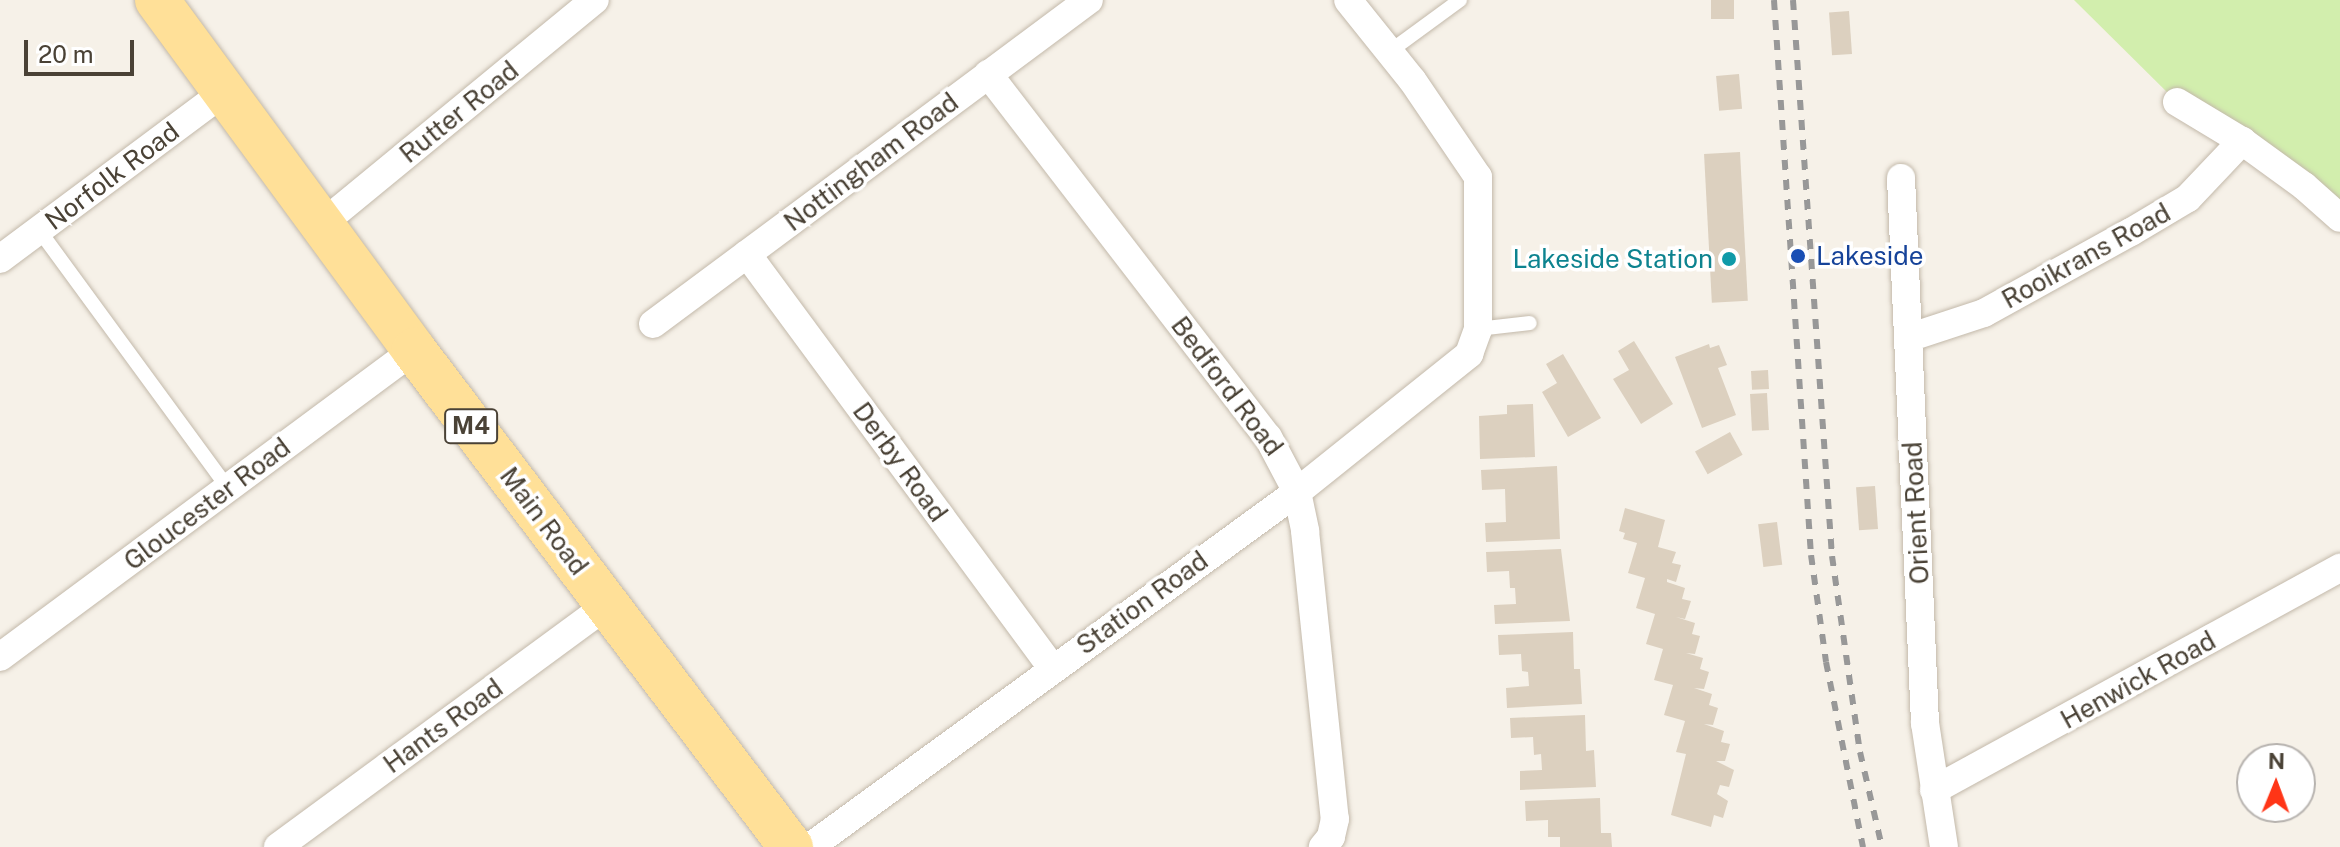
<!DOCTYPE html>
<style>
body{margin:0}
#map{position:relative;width:2340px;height:847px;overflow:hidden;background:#f6f1e8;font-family:"Public Sans",sans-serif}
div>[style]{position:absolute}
.green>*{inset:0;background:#d2eead}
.building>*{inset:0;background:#dcd0bf;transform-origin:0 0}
.roads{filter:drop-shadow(0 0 2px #c3b9aa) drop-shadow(0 0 2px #c3b9aa)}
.service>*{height:14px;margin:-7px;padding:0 7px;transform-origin:7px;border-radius:7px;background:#fff}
.minor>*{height:28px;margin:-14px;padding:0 14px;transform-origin:14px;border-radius:14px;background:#fff}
.primary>*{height:44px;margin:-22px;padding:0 22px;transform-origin:22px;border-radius:22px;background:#ffe098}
.rail>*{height:6px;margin-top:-3px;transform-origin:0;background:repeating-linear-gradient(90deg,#989898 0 10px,transparent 0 20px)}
.dots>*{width:22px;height:22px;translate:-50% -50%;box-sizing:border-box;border:4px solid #fff;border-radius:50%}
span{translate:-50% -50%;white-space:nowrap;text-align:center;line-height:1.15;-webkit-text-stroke:7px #fff;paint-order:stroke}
.shield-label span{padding:2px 6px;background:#fff;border:2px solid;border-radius:6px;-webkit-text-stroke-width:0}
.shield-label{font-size:24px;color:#4a4236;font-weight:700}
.street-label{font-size:26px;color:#4a4236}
.transit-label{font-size:26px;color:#164399}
.left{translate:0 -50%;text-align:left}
.culture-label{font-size:26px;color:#0d838f}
.right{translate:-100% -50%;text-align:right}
.north{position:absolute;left:2236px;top:743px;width:80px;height:80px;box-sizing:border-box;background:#fff;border:2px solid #b7b3af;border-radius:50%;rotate:1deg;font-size:22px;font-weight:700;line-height:32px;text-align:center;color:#4a4236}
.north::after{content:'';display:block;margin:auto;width:28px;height:36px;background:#ff3516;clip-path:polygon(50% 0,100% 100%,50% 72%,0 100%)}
.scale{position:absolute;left:24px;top:40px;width:110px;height:36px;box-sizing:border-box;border:4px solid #4a4236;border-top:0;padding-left:10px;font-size:24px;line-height:28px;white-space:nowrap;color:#4a4236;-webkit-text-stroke:6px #fff;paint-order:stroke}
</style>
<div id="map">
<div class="green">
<div style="clip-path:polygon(2074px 0,2340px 0,2340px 218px,2177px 102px)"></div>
</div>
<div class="building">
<div style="left:1711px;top:0;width:23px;height:19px"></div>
<div style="left:1849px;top:11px;width:43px;height:20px;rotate:86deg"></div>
<div style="left:1739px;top:74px;width:35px;height:23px;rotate:85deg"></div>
<div style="left:1740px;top:152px;width:149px;height:36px;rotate:87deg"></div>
<div style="clip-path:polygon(1634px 341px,1673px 404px,1641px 424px,1613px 379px,1629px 370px,1618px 351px)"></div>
<div style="clip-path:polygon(1709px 344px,1710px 348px,1719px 345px,1727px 365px,1718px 368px,1736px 415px,1702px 428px,1675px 357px)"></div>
<div style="clip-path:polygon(1563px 354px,1601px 418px,1568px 437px,1542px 392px,1557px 383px,1546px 364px)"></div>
<div style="left:1768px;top:370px;width:19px;height:17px;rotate:87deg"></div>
<div style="left:1767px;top:393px;width:37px;height:17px;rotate:87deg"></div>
<div style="clip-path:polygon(1533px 404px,1535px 457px,1480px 459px,1479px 416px,1507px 414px,1507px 405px)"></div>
<div style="left:1730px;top:432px;width:26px;height:40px;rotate:61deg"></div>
<div style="clip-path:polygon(1557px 466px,1560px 539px,1486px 542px,1485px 523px,1506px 522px,1505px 489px,1482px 490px,1481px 470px)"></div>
<div style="left:1875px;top:486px;width:43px;height:19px;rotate:86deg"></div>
<div style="clip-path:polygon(1625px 508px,1665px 520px,1658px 547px,1676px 552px,1672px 563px,1681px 565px,1676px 582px,1667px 579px,1667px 582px,1685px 588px,1682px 599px,1691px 601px,1685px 619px,1676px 617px,1695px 623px,1692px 634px,1700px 636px,1695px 654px,1686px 653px,1703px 658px,1700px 669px,1709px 672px,1704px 689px,1694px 688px,1712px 694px,1709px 705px,1718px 708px,1713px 725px,1704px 724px,1724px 731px,1721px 742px,1730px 744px,1725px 761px,1716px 761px,1734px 770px,1729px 787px,1720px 785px,1717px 794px,1728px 801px,1723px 818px,1714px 815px,1711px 827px,1671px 815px,1686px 754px,1676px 752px,1685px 721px,1664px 715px,1673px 685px,1654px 680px,1663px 649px,1646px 644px,1655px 614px,1636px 608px,1645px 578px,1628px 573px,1637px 543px,1623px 539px,1625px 533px,1619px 531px)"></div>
<div style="left:1777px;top:522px;width:43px;height:19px;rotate:83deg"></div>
<div style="clip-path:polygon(1561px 549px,1570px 621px,1495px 624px,1494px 605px,1516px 604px,1515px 588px,1510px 588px,1509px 571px,1487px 572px,1486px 552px)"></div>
<div style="clip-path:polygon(1573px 632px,1574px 669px,1580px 669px,1582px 704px,1507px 708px,1506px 688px,1529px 686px,1528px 672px,1522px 671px,1521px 654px,1499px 655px,1498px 635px)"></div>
<div style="clip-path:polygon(1585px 715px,1586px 751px,1594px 750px,1596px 787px,1520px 790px,1520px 771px,1542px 770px,1541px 754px,1534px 755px,1533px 737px,1511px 738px,1510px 718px)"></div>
<div style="clip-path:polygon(1600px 798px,1601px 833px,1611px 833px,1612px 847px,1560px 847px,1560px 837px,1548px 837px,1548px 820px,1526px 821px,1525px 801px)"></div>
</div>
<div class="roads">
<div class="service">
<div style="left:1389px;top:52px;width:88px;rotate:-36.2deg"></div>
<div style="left:39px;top:230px;width:320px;rotate:53.8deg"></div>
<div style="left:1478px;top:329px;width:52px;rotate:-6.6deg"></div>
</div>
<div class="minor">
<div style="left:988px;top:74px;width:458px;rotate:52.4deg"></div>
<div style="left:1268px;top:437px;width:62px;rotate:62.2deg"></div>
<div style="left:1297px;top:492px;width:40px;rotate:78deg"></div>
<div style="left:1305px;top:531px;width:290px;rotate:84.1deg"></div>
<div style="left:1335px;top:819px;width:18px;rotate:103deg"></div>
<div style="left:1331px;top:837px;width:13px;rotate:129deg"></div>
<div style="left:2177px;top:102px;width:76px;rotate:31deg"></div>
<div style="left:2242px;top:141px;width:77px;rotate:36deg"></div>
<div style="left:2304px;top:186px;width:48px;rotate:41.6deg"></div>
<div style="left:1901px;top:178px;width:546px;rotate:87.48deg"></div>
<div style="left:1925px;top:723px;width:125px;rotate:81.3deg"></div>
<div style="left:322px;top:224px;width:353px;rotate:-39.4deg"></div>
<div style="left:747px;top:254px;width:516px;rotate:53.6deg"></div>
<div style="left:0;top:259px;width:279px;rotate:-36.7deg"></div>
<div style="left:653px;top:324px;width:543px;rotate:-36.62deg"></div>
<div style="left:1908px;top:338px;width:80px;rotate:-18.2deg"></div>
<div style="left:1984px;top:313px;width:168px;rotate:-28.9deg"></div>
<div style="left:2131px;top:232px;width:66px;rotate:-30.8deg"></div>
<div style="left:2188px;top:198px;width:79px;rotate:-46.5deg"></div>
<div style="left:0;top:657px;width:515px;rotate:-36.56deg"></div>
<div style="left:1934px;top:790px;width:463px;rotate:-28.7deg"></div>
<div style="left:278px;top:847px;width:409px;rotate:-36.3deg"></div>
<div style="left:810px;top:847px;width:603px;rotate:-36.09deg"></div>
<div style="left:1297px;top:492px;width:221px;rotate:-38.7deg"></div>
<div style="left:1469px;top:354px;width:27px;rotate:-70deg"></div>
<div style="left:1478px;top:329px;width:152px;rotate:-90deg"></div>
<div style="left:1478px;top:177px;width:117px;rotate:-124.2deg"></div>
<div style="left:1412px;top:80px;width:102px;rotate:-128.7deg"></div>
</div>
<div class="primary">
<div style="left:157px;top:0;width:434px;rotate:53.7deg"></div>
<div style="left:414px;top:350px;width:624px;rotate:52.82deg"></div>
</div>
</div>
<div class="rail">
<div style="left:1774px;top:0;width:556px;rotate:86.19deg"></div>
<div style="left:1811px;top:555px;width:108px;rotate:82deg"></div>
<div style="left:1826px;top:662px;width:189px;rotate:78.7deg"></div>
<div style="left:1793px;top:0;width:557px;rotate:85.99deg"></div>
<div style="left:1832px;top:556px;width:198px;rotate:81.9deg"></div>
<div style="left:1860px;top:752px;width:98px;rotate:77deg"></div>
</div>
<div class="dots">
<div style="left:1798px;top:256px;background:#1a4fb4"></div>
<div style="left:1729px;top:259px;background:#0f9aa8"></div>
</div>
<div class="shield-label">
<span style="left:471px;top:426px">M4</span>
</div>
<div class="street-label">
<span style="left:459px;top:112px;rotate:-39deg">Rutter Road</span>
<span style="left:871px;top:162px;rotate:-37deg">Nottingham Road</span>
<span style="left:112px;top:176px;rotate:-37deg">Norfolk Road</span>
<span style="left:2086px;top:256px;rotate:-29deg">Rooikrans Road</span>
<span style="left:1227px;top:386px;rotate:53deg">Bedford Road</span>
<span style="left:900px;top:462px;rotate:54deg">Derby Road</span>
<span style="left:207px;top:504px;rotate:-37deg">Gloucester Road</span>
<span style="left:1916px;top:513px;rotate:-93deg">Orient Road</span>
<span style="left:544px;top:521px;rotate:53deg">Main Road</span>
<span style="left:1142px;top:603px;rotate:-36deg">Station Road</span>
<span style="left:2138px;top:680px;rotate:-29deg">Henwick Road</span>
<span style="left:443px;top:726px;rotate:-36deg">Hants Road</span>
</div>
<div class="transit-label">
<span class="left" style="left:1816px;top:256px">Lakeside</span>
</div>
<div class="culture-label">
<span class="right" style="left:1713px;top:259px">Lakeside Station</span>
</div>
<div class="north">N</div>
<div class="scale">20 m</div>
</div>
